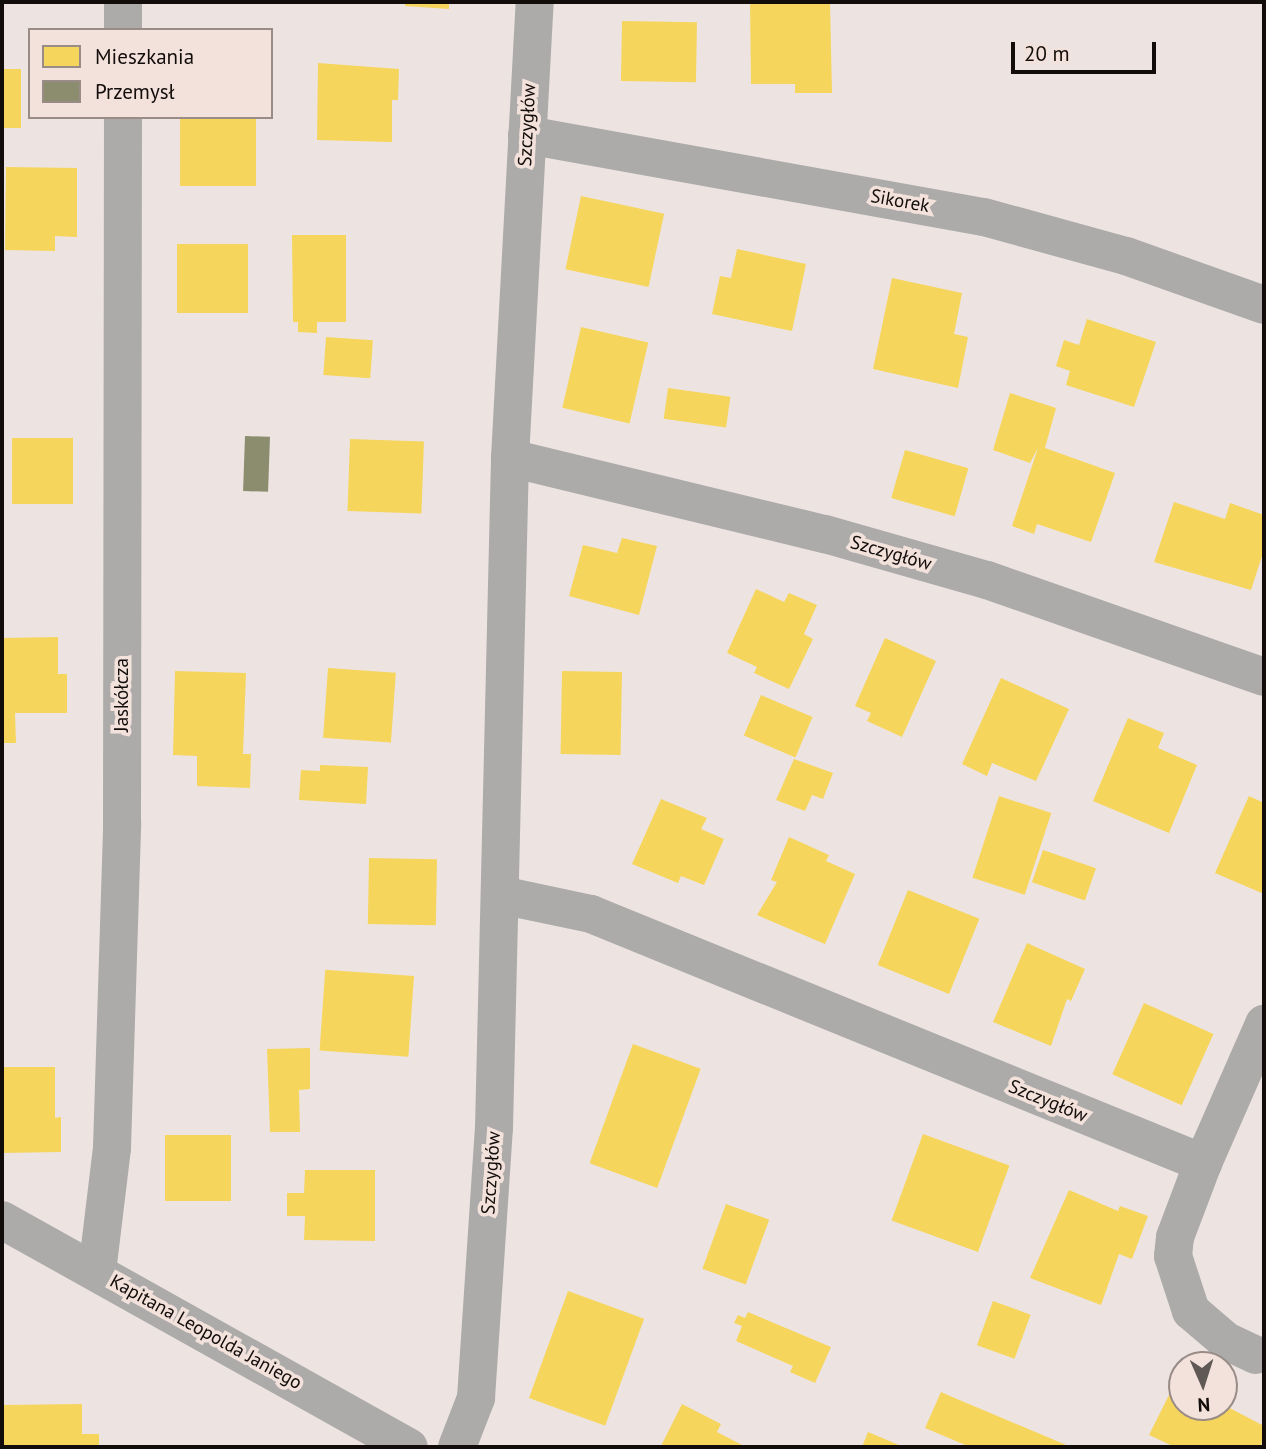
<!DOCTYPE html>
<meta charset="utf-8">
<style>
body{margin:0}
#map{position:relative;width:1266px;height:1449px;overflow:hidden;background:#ede4e1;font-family:"PT Sans",sans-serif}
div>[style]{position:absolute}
.homes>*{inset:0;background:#f6d55c;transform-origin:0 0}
.industry>*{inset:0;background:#8c8c6e;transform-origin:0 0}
.street>*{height:38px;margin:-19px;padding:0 19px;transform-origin:19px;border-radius:19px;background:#acabaa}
span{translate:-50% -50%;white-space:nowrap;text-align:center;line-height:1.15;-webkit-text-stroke:7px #f3e2db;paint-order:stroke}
.street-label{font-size:19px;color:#120c0a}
.frame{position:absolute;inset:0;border:4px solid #120c0a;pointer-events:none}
.legend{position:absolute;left:28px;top:28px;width:245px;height:91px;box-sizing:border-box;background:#f3e2db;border:2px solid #998c87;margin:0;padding:9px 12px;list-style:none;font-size:21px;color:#120c0a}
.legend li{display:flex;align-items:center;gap:14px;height:35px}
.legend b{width:35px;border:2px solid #998c87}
.north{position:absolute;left:1168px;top:1351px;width:70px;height:70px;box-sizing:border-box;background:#f3e2db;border:2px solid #998c87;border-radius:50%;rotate:177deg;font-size:19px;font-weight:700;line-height:28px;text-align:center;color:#120c0a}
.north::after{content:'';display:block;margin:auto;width:24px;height:32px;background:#5f5855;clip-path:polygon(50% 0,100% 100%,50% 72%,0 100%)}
.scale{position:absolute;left:1011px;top:42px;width:145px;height:32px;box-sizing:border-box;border:4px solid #120c0a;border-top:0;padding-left:9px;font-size:21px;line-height:24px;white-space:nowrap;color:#120c0a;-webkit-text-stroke:5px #f3e2db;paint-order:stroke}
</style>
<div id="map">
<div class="homes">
<div style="clip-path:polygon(405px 2px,449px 2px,449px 9px,405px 6px)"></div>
<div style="clip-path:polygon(750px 2px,830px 2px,832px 93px,795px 93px,795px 84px,751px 84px)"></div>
<div style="left:622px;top:21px;width:75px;height:60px;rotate:1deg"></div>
<div style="clip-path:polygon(318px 63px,399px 69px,398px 100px,392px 100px,392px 142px,317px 140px)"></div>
<div style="left:2px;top:69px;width:19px;height:59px"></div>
<div style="left:180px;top:117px;width:76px;height:69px"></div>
<div style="clip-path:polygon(6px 167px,77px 168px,77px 237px,55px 236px,55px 251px,5px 250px)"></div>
<div style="left:581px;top:196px;width:85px;height:75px;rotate:12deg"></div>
<div style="clip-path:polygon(292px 235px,346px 235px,346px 322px,317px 322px,317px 333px,298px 332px,298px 322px,293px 322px)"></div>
<div style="left:177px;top:244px;width:71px;height:69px"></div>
<div style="clip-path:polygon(737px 249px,806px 264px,792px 331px,712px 314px,720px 276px,731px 278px)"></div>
<div style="clip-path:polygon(892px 278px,962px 293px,954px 334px,968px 337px,958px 388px,873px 369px)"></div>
<div style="clip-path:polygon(1087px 319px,1156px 342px,1134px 407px,1066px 385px,1070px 371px,1056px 366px,1064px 340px,1079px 345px)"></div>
<div style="left:581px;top:327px;width:69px;height:83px;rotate:13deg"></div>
<div style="left:326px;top:337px;width:47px;height:38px;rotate:4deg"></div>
<div style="left:668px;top:388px;width:63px;height:31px;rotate:8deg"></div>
<div style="clip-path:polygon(1010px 393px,1056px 408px,1045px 448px,1115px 473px,1091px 542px,1037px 524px,1034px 534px,1012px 526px,1038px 448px,1030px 463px,993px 450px)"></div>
<div style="left:12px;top:438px;width:61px;height:66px"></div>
<div style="left:350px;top:439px;width:74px;height:72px;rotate:2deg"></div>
<div style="left:905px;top:450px;width:66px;height:50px;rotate:16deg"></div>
<div style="clip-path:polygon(1174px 502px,1225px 519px,1230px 503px,1264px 515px,1264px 550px,1251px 590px,1154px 562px)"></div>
<div style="clip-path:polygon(622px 538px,657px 546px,639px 615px,569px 596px,583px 545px,617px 553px)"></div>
<div style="clip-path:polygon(756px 589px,784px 602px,789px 593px,817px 605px,804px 634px,813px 639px,789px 689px,754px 673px,757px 667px,727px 653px)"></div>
<div style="clip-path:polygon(58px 637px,58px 674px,67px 674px,67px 713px,15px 713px,16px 743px,2px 743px,2px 638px)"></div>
<div style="clip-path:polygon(885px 638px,936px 661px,902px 737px,867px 721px,871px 713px,855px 706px)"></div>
<div style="left:328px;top:668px;width:68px;height:70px;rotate:4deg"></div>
<div style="clip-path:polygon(175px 671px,246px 673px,243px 754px,251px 754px,250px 788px,197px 786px,197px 756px,173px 755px)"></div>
<div style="left:562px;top:671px;width:60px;height:83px;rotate:1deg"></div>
<div style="clip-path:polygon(1001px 678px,1069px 709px,1036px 781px,992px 763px,987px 776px,962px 764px)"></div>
<div style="left:761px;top:695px;width:56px;height:44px;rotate:23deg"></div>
<div style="clip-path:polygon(1128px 718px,1164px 733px,1158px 748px,1197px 765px,1169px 833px,1093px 801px)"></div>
<div style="clip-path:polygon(794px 759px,833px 773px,823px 799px,812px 795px,805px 811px,776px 800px)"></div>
<div style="clip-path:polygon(320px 765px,368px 767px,366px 804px,299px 800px,301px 770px,320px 771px)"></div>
<div style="left:999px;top:796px;width:55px;height:86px;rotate:18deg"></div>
<div style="clip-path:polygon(1249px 796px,1264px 803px,1264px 894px,1215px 873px)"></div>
<div style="clip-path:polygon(661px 799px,707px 818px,701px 829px,724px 839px,704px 885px,681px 876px,678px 883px,632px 864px)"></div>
<div style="clip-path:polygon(789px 837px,829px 855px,826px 861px,855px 874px,825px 944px,757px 915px,777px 882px,771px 880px)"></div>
<div style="left:1043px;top:850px;width:56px;height:34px;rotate:19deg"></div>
<div style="left:369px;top:858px;width:68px;height:66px;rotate:1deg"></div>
<div style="left:908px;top:890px;width:77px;height:81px;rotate:22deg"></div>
<div style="clip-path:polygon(1027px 943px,1085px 969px,1071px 1001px,1067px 999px,1051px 1046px,993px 1022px)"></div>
<div style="left:414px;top:976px;width:81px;height:89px;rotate:94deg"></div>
<div style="left:1144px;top:1003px;width:76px;height:78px;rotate:24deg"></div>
<div style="left:633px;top:1044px;width:72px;height:127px;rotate:20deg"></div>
<div style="clip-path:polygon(310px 1048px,310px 1089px,299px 1090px,300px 1132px,270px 1132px,267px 1049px)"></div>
<div style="clip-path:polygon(2px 1067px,55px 1067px,55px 1118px,61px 1117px,61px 1152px,2px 1153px)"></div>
<div style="left:923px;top:1134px;width:92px;height:92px;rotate:20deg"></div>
<div style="left:165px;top:1135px;width:66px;height:66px"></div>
<div style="clip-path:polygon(305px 1170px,375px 1170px,375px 1241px,304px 1240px,305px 1216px,287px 1216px,287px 1193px,304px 1193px)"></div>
<div style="clip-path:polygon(1069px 1190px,1118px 1211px,1120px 1206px,1148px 1216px,1132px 1259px,1119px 1254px,1101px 1305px,1030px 1278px)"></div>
<div style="left:726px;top:1204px;width:46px;height:69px;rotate:20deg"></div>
<div style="left:568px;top:1291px;width:81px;height:114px;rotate:20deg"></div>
<div style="left:993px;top:1301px;width:40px;height:47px;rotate:20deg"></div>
<div style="clip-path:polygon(748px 1312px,831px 1347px,815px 1383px,790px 1372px,793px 1366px,736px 1341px,742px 1326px,734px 1323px,738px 1315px,745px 1318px)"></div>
<div style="clip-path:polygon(1176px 1381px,1182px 1385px,1182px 1407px,1224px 1405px,1264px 1426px,1261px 1447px,1175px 1447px,1149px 1435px)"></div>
<div style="clip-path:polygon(941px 1392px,950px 1396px,1071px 1447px,970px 1447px,925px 1428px)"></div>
<div style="clip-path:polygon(82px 1404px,82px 1434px,99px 1434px,99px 1447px,3px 1447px,3px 1405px)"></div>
<div style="clip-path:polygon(682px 1404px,721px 1424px,717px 1432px,746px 1447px,661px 1446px)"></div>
<div style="clip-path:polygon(868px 1432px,899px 1445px,898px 1447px,862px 1447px)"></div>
</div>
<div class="industry">
<div style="left:245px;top:436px;width:25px;height:55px;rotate:2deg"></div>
</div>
<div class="street">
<div style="left:123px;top:2px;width:28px;rotate:90deg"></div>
<div style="left:527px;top:135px;width:464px;rotate:10.2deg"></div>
<div style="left:984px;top:217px;width:147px;rotate:15.4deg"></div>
<div style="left:1126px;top:256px;width:146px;rotate:19.5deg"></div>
<div style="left:510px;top:458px;width:324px;rotate:13.6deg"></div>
<div style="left:825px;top:534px;width:168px;rotate:15.9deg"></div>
<div style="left:987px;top:580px;width:293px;rotate:19.3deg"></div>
<div style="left:501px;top:895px;width:92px;rotate:11.9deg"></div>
<div style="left:591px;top:914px;width:661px;rotate:22.14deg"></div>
<div style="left:1203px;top:1163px;width:79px;rotate:110.7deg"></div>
<div style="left:1175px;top:1237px;width:19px;rotate:96deg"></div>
<div style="left:1173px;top:1256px;width:58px;rotate:71.9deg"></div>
<div style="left:1191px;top:1311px;width:46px;rotate:40.6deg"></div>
<div style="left:1226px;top:1341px;width:33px;rotate:25deg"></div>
<div style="left:1203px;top:1163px;width:152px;rotate:-66.3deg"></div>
<div style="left:2px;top:1220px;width:466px;rotate:29.2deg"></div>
<div style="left:97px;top:1272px;width:125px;rotate:-83.1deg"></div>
<div style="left:112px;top:1148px;width:325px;rotate:-88.2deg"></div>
<div style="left:122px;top:823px;width:706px;rotate:-89.92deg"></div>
<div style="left:457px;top:1447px;width:53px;rotate:-68.8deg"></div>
<div style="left:476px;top:1398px;width:271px;rotate:-86.2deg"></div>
<div style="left:494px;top:1128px;width:670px;rotate:-88.63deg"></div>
<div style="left:510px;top:458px;width:457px;rotate:-86.9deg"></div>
</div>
<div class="street-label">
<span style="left:527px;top:125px;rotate:-87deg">Szczygłów</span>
<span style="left:900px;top:201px;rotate:10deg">Sikorek</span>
<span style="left:891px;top:553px;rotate:16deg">Szczygłów</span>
<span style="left:122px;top:695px;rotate:-90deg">Jaskółcza</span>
<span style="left:1048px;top:1101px;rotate:22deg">Szczygłów</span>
<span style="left:491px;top:1173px;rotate:-86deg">Szczygłów</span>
<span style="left:206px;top:1332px;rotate:29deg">Kapitana Leopolda Janiego</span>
</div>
<div class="frame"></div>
<ul class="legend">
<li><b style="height:19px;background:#f6d55c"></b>Mieszkania</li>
<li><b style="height:19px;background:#8c8c6e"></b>Przemysł</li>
</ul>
<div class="north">N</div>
<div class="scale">20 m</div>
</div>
